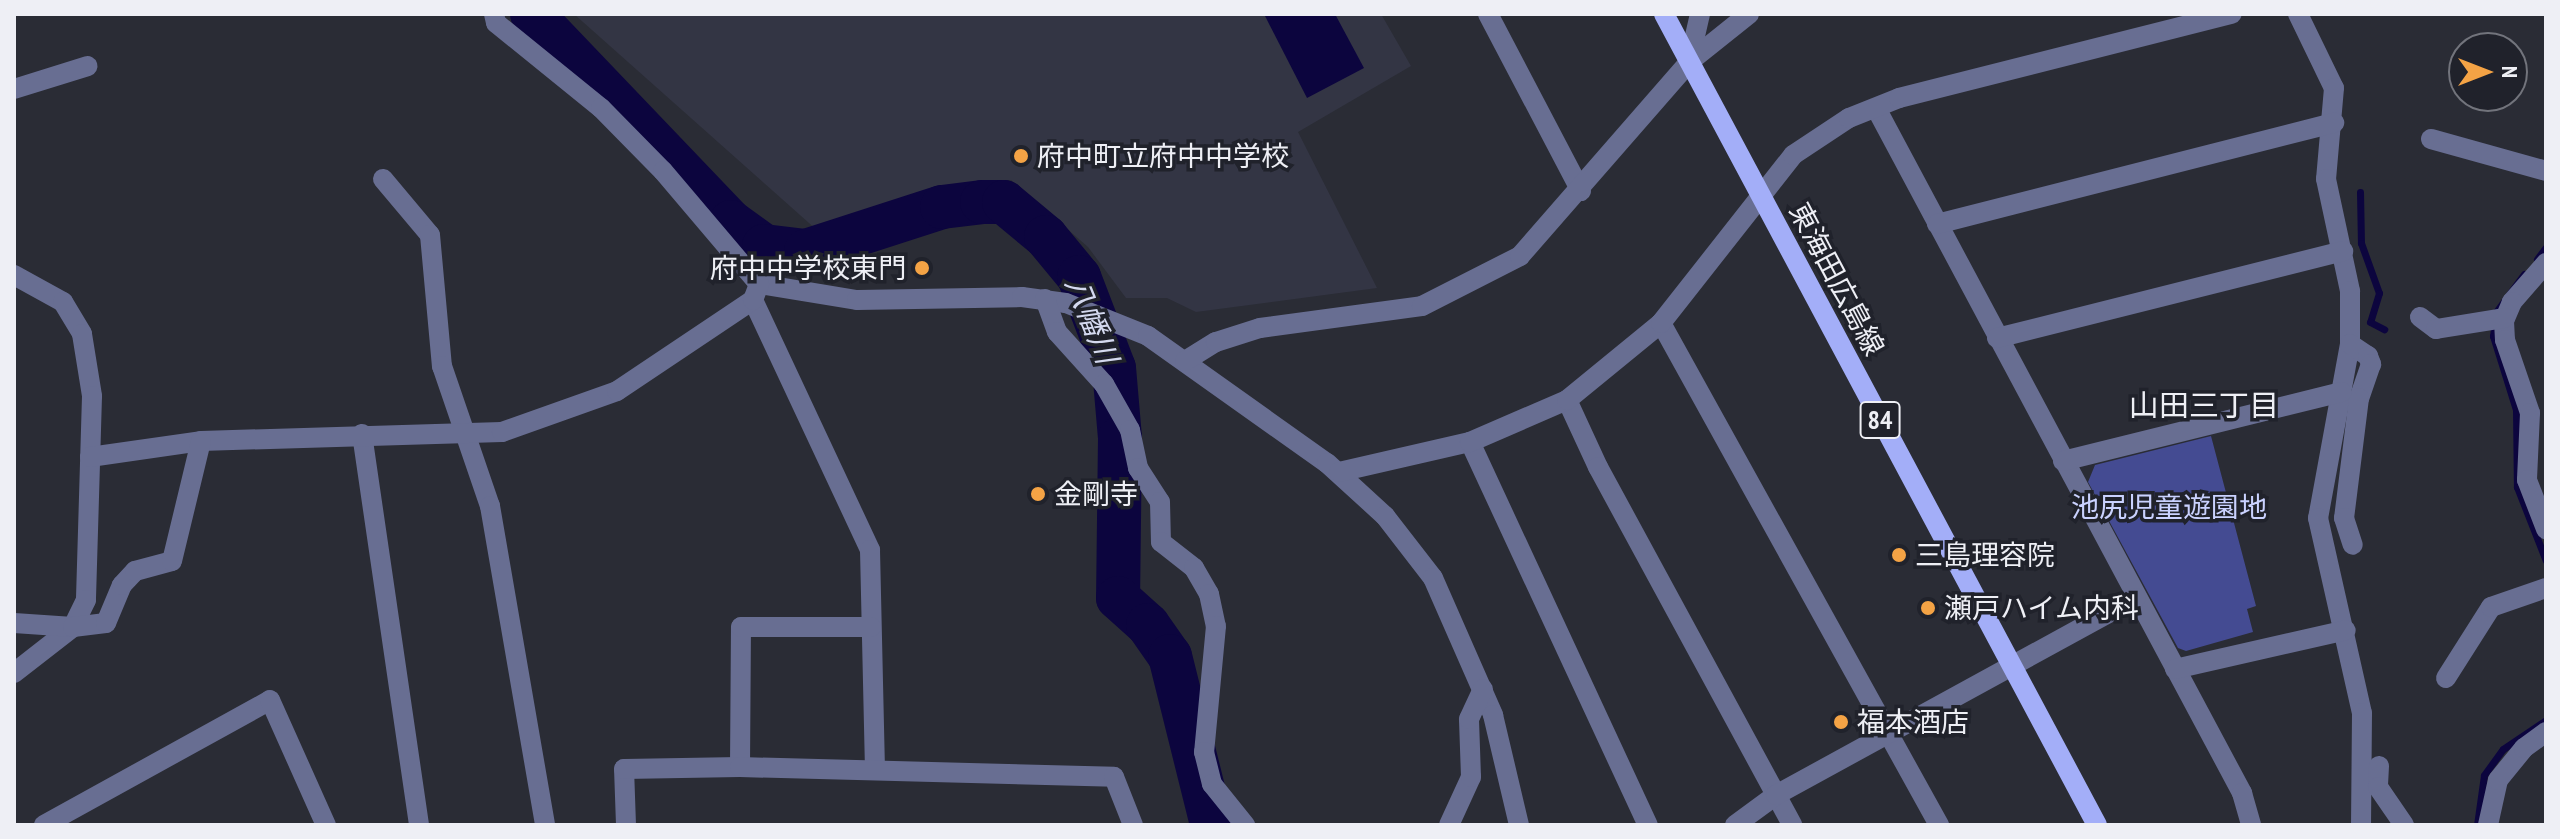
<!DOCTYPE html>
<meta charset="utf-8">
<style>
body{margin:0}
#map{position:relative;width:2560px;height:839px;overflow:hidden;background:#2a2c35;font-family:"PT Sans Narrow","Noto Sans JP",sans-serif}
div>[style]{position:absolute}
.built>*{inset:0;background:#333544}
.green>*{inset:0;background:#444b92}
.water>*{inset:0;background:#0c053e}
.stream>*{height:7px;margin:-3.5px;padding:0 3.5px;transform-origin:3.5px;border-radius:3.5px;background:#0c053e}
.river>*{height:44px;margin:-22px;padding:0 22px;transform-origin:22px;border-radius:22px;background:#0c053e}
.minor>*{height:20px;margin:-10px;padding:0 10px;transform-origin:10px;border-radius:10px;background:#686e92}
.major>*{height:20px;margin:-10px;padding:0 10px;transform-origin:10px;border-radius:10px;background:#a3aef8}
.dots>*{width:22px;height:22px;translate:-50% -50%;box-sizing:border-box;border:4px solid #20222b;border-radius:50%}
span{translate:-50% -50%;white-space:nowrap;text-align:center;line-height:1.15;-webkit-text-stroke:7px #20222b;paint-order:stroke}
.shield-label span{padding:2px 6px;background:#20222b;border:2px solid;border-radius:6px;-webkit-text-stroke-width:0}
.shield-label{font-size:26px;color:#eeeff5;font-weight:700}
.poi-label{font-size:28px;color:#eeeff5}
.left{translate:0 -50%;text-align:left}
.right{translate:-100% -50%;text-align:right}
.street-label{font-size:28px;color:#eeeff5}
.park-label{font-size:28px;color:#cad2ff}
.water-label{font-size:30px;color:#d4d9ef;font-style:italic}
.neighbourhood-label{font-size:30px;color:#eeeff5}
.frame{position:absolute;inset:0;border:16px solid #eeeff5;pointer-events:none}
.north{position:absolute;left:2448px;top:32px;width:80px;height:80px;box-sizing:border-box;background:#20222b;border:2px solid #72747c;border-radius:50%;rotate:90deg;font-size:22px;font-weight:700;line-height:32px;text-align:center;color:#eeeff5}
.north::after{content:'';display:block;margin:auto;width:28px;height:36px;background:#f4a345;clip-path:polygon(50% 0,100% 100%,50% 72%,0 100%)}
</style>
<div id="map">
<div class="built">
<div style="clip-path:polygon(574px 14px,1381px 14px,1411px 66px,1298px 132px,1377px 288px,1196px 312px,1167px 298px,1126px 298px,1088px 247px,1011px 180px,915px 197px,818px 231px)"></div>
</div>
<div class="green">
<div style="clip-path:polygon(2211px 436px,2256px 606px,2247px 609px,2253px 632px,2186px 651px,2178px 648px,2088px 482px,2095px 465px)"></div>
</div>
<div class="water">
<div style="clip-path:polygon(1264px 14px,1335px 14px,1364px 68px,1307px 98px)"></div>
</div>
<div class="stream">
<div style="left:2360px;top:192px;width:51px;rotate:88.9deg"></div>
<div style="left:2361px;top:243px;width:53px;rotate:70.2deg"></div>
<div style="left:2379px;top:293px;width:30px;rotate:107deg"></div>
<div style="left:2370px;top:322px;width:16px;rotate:27deg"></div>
<div style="left:2537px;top:259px;width:15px;rotate:-53deg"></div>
<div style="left:2524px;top:274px;width:47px;rotate:126.4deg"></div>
<div style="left:2496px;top:312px;width:24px;rotate:97deg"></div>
<div style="left:2493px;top:336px;width:77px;rotate:72.7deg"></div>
<div style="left:2516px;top:410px;width:77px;rotate:89.3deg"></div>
<div style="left:2517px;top:487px;width:79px;rotate:68.6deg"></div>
<div style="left:2477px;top:825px;width:50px;rotate:-82deg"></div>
<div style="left:2484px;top:775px;width:32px;rotate:-54deg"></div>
<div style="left:2503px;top:749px;width:52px;rotate:-34deg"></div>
</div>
<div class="river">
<div style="left:532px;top:14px;width:288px;rotate:46.3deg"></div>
<div style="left:731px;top:222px;width:41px;rotate:36deg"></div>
<div style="left:764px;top:246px;width:42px;rotate:6.8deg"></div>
<div style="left:806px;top:251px;width:143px;rotate:-17.9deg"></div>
<div style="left:942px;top:207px;width:40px;rotate:-7.1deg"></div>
<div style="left:982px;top:202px;width:22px"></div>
<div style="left:1004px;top:202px;width:55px;rotate:39.8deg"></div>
<div style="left:1046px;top:237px;width:52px;rotate:50.5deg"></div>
<div style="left:1079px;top:277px;width:97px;rotate:69deg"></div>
<div style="left:1114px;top:368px;width:70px;rotate:85.1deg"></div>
<div style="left:1120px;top:438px;width:160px;rotate:90.7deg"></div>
<div style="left:1118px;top:598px;width:40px;rotate:42deg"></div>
<div style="left:1148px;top:625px;width:38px;rotate:55deg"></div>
<div style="left:1170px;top:656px;width:174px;rotate:76deg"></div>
</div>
<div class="minor">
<div style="left:494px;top:14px;width:9px;rotate:77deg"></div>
<div style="left:496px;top:23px;width:135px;rotate:39deg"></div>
<div style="left:601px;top:108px;width:88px;rotate:45.5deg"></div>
<div style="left:663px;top:171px;width:148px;rotate:49.7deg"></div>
<div style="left:759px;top:284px;width:99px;rotate:9.3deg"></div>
<div style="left:857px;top:300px;width:165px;rotate:-1deg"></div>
<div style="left:1022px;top:297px;width:44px;rotate:7.8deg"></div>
<div style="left:1066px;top:303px;width:88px;rotate:21.9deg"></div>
<div style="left:1148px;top:336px;width:219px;rotate:35.4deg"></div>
<div style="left:1327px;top:463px;width:79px;rotate:42.4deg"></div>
<div style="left:1385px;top:516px;width:78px;rotate:52.3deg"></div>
<div style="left:1433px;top:578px;width:150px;rotate:66.3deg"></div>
<div style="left:1493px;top:715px;width:113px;rotate:76.7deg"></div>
<div style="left:1488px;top:14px;width:200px;rotate:62.3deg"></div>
<div style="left:2298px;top:14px;width:82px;rotate:64.1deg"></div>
<div style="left:2334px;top:88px;width:91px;rotate:95deg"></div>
<div style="left:2326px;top:179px;width:115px;rotate:77.9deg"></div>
<div style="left:2350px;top:291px;width:53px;rotate:90deg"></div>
<div style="left:2350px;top:344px;width:177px;rotate:100.4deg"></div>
<div style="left:2318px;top:518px;width:200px;rotate:77.3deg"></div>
<div style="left:2362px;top:713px;width:112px;rotate:90.5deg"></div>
<div style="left:1689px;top:62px;width:49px;rotate:-77.1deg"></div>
<div style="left:14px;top:89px;width:77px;rotate:-17.3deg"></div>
<div style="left:1876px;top:108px;width:777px;rotate:61.88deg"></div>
<div style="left:2242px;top:793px;width:33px;rotate:74deg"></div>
<div style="left:2431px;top:139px;width:119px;rotate:15.5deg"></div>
<div style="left:383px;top:179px;width:73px;rotate:50deg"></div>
<div style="left:430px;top:235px;width:132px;rotate:84.8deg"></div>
<div style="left:442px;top:366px;width:148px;rotate:71.1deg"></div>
<div style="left:490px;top:506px;width:324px;rotate:80.2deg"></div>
<div style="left:1937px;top:224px;width:410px;rotate:-14.3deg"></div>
<div style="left:2546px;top:263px;width:52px;rotate:131.1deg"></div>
<div style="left:2512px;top:302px;width:21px;rotate:113deg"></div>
<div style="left:2504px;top:321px;width:19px;rotate:87deg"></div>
<div style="left:2505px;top:340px;width:77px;rotate:71.1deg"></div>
<div style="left:2530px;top:413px;width:67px;rotate:92.6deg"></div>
<div style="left:2527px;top:480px;width:53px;rotate:68.8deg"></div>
<div style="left:14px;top:275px;width:56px;rotate:28.9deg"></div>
<div style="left:63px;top:302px;width:37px;rotate:59deg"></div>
<div style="left:82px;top:334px;width:63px;rotate:80.8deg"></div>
<div style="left:92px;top:396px;width:204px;rotate:91.7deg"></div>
<div style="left:86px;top:600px;width:30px;rotate:116deg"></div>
<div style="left:73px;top:627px;width:75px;rotate:142.1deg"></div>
<div style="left:1045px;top:299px;width:35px;rotate:70deg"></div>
<div style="left:1057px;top:332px;width:70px;rotate:47.9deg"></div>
<div style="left:1104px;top:384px;width:53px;rotate:60.5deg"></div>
<div style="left:1130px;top:430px;width:39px;rotate:78deg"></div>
<div style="left:1138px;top:468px;width:40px;rotate:57.1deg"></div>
<div style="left:1160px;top:502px;width:40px;rotate:88.6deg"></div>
<div style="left:1161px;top:542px;width:42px;rotate:38.2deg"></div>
<div style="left:1194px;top:568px;width:30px;rotate:60deg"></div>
<div style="left:1209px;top:594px;width:33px;rotate:78deg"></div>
<div style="left:1216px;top:626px;width:127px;rotate:95.4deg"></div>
<div style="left:1204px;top:752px;width:33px;rotate:76deg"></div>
<div style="left:1212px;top:784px;width:53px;rotate:51.2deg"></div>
<div style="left:753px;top:300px;width:276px;rotate:64.9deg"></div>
<div style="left:870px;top:550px;width:219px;rotate:88.7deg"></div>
<div style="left:2420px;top:317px;width:20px;rotate:37deg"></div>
<div style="left:2436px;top:329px;width:70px;rotate:-9.1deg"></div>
<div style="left:1661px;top:323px;width:574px;rotate:61.02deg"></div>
<div style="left:1997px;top:338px;width:357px;rotate:-14.1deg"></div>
<div style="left:2350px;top:344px;width:22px;rotate:34deg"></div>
<div style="left:2368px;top:356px;width:9px;rotate:69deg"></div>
<div style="left:2371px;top:364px;width:36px;rotate:109deg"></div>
<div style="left:2359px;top:398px;width:121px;rotate:97.1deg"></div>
<div style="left:2344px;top:518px;width:28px;rotate:72deg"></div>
<div style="left:1185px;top:361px;width:36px;rotate:-32deg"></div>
<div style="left:1216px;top:342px;width:46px;rotate:-17.7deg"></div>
<div style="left:1260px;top:328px;width:163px;rotate:-7.7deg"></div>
<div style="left:1422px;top:306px;width:110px;rotate:-27deg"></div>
<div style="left:1520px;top:256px;width:257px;rotate:-48.9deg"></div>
<div style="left:1689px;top:62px;width:77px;rotate:-38.7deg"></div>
<div style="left:1567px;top:400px;width:74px;rotate:65.2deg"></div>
<div style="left:1598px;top:467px;width:407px;rotate:61.5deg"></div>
<div style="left:362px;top:434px;width:395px;rotate:81.7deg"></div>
<div style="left:1470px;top:442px;width:422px;rotate:65.1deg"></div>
<div style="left:90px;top:457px;width:112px;rotate:-8.2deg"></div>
<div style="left:201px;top:441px;width:301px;rotate:-1.7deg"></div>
<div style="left:502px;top:432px;width:122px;rotate:-19.6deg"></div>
<div style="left:617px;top:391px;width:164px;rotate:-33.8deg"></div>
<div style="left:753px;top:300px;width:17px;rotate:-69deg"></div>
<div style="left:2063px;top:461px;width:287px;rotate:-13.9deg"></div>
<div style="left:1339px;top:472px;width:134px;rotate:-12.9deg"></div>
<div style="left:1470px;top:442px;width:106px;rotate:-23.4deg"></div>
<div style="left:1567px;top:400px;width:122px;rotate:-39.3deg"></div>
<div style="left:1661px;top:323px;width:214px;rotate:-51.8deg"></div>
<div style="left:1793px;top:155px;width:67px;rotate:-33.5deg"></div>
<div style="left:1849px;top:118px;width:54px;rotate:-21.8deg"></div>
<div style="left:1899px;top:98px;width:343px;rotate:-14.2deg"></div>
<div style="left:14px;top:623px;width:59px;rotate:3.9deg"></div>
<div style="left:73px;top:627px;width:33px;rotate:-7deg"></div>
<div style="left:106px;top:623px;width:41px;rotate:-67.2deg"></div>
<div style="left:122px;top:585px;width:19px;rotate:-47deg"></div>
<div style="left:135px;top:571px;width:38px;rotate:-15deg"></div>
<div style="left:172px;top:561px;width:123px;rotate:-76.4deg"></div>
<div style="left:2175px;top:669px;width:175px;rotate:-12.8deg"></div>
<div style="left:2446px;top:678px;width:84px;rotate:-57.6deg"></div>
<div style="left:2491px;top:607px;width:58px;rotate:-19.1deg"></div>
<div style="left:2379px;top:766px;width:21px;rotate:93deg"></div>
<div style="left:2378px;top:787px;width:46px;rotate:55.6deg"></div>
<div style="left:740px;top:767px;width:140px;rotate:-89.6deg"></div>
<div style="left:741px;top:627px;width:130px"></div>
<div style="left:44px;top:825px;width:258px;rotate:-28.9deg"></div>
<div style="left:270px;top:700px;width:137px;rotate:65.9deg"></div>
<div style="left:626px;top:825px;width:56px;rotate:-92deg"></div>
<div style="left:624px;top:769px;width:116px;rotate:-1deg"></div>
<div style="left:740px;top:767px;width:374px;rotate:1.5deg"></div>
<div style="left:1114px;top:777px;width:52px;rotate:68.4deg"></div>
<div style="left:1449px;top:825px;width:53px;rotate:-65.4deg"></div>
<div style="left:1471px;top:777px;width:58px;rotate:-92deg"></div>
<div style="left:1469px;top:719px;width:33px;rotate:-65deg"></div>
<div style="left:1735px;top:825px;width:51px;rotate:-36.2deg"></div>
<div style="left:1776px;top:795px;width:410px;rotate:-28.7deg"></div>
<div style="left:2488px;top:825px;width:46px;rotate:-77.5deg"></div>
<div style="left:2498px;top:780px;width:41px;rotate:-50.9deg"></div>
<div style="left:2524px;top:748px;width:27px;rotate:-36deg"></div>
</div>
<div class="major">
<div style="left:1664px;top:14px;width:919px;rotate:61.9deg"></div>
</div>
<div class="dots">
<div style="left:1021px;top:156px;background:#f4a345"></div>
<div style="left:922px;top:268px;background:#f4a345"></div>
<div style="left:1038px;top:494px;background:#f4a345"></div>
<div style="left:1899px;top:555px;background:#f4a345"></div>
<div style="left:1928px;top:608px;background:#f4a345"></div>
<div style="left:1841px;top:722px;background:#f4a345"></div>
</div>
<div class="shield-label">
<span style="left:1880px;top:420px">84</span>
</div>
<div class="poi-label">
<span class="left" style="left:1037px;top:156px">府中町立府中中学校</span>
<span class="right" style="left:906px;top:268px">府中中学校東門</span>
<span class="left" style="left:1054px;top:494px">金剛寺</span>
<span class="left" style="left:1915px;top:555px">三島理容院</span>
<span class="left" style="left:1944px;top:608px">瀬戸ハイム内科</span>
<span class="left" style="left:1857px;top:722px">福本酒店</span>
</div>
<div class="street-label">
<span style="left:1837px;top:279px;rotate:62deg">東海田広島線</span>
</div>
<div class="park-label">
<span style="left:2169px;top:507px">池尻児童遊園地</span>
</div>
<div class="water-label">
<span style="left:1092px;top:320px;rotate:68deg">八幡川</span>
</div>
<div class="neighbourhood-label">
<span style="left:2204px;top:405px">山田三丁目</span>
</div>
<div class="frame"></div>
<div class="north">N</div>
</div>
